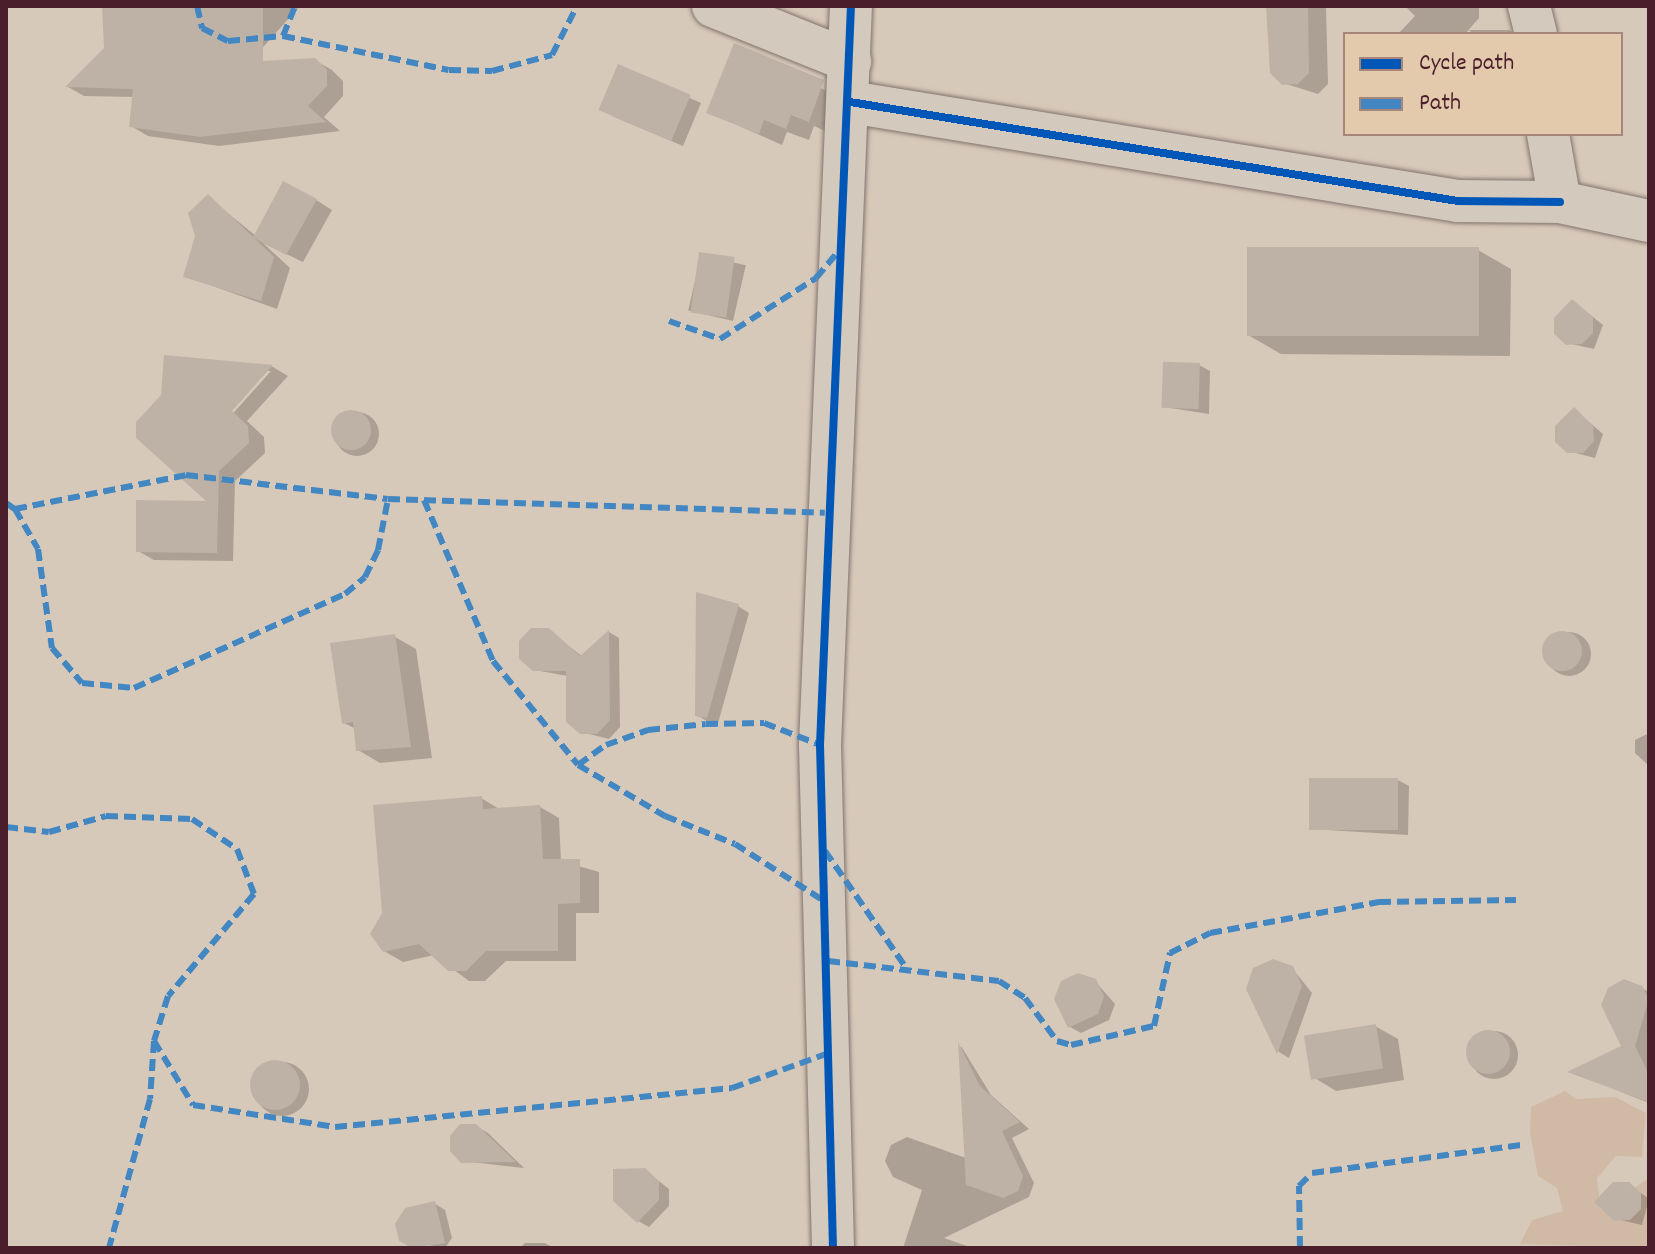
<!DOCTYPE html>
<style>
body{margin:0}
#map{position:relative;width:1655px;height:1254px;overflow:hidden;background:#d7c9b9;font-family:Dekko,sans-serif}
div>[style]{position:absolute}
.green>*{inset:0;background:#d0baa6}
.shadow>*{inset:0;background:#0003;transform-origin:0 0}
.round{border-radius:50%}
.building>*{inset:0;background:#beb2a7;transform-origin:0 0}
.roads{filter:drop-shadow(0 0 2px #82736e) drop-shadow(0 0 2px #82736e)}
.street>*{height:42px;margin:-21px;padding:0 21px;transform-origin:21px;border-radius:21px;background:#d3c9bd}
.quiet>*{height:6px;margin-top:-3px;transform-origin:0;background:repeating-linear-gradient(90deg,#4286c2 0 12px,transparent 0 18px)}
.cycleway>*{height:8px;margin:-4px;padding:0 4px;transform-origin:4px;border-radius:4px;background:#0057b8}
span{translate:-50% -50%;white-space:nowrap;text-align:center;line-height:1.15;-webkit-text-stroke:7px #e4caac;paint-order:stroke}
.frame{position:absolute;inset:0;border:8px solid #4a1f2b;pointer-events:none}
.legend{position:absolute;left:1343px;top:32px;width:280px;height:104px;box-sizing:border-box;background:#e4caac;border:2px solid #a68678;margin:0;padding:10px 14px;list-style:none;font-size:24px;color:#4a1f2b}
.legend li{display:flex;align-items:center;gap:16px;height:40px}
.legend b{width:40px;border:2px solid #a68678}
</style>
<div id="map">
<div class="green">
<div style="clip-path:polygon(1565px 1091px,1576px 1099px,1615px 1097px,1646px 1113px,1642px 1157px,1616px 1156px,1597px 1178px,1601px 1210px,1649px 1178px,1649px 1248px,1520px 1244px,1532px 1220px,1563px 1211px,1557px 1188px,1538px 1176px,1530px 1132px,1531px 1107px)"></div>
</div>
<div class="shadow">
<div style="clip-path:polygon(104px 6px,300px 6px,248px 64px,314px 60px,332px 70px,343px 81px,343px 96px,324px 117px,340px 131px,219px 146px,148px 136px,131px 126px,134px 97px,84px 96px,68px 87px,106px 48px)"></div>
<div style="clip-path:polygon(1267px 6px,1326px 6px,1328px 84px,1318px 94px,1283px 83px)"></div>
<div style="clip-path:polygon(1405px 6px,1479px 6px,1479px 18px,1465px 34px,1398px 34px,1415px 16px)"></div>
<div style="clip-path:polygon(1469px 30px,1509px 30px,1516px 34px,1473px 34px)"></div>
<div style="clip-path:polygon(735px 46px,845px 100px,832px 134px,814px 126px,809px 140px,787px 132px,782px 145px,708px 112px)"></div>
<div style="clip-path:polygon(619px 66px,701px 103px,683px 146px,612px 116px)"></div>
<div style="clip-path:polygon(208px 197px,256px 236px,316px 200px,332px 210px,303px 262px,263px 243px,290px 268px,277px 309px,185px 276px)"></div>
<div style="clip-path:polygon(1478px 250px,1511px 269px,1510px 356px,1281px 354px,1248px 335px)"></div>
<div style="left:701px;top:255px;width:46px;height:57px;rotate:13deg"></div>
<div style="clip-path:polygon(1573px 301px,1603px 325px,1594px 349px,1567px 343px)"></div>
<div style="clip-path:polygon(evenodd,166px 357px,273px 367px,288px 376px,247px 421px,264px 437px,265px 453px,235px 481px,233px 561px,154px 560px,138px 551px,211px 503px,163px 396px,166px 357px,265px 371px,271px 371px,227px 420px,224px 417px,265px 371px)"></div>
<div style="clip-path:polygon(1199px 365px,1210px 371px,1209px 414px,1164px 407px)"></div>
<div style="clip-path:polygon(1574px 409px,1603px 434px,1595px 458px,1568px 451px)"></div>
<div class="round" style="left:335px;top:412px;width:44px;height:44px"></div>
<div style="clip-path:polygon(738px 606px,749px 613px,718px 723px,708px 722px,697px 715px)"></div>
<div style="clip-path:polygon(548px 630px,583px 657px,609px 632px,619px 638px,620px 727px,609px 739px,581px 732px,568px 676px,534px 670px)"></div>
<div class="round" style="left:1547px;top:632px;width:44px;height:44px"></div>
<div style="clip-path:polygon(395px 637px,416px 649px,432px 758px,380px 763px,358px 750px,356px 729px,344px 723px)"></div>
<div style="clip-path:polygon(1649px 733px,1649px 766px,1635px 753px,1635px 740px)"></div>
<div style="clip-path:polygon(1398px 780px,1409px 786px,1408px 835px,1311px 829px)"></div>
<div style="clip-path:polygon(481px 798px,501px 810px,540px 807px,559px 818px,561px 861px,599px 872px,599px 913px,576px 913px,576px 961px,506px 961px,485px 981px,469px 981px,434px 955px,403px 962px,384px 951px)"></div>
<div style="clip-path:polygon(1292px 968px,1312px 993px,1289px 1058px,1279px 1052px,1248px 989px)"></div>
<div style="clip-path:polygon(1095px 981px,1115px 1004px,1109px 1020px,1081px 1033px,1070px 1027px)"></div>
<div style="clip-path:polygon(1642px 988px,1649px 992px,1649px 1103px,1571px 1072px,1624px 1047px)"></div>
<div style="clip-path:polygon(1375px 1026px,1398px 1039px,1404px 1080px,1336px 1091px,1313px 1077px)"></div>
<div class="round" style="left:1470px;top:1031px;width:48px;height:48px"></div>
<div style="clip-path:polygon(961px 1046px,991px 1095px,1029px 1129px,1012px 1138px,1034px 1183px,1029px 1197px,944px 1238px,973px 1248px,903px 1248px,922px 1190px,893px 1177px,885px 1161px,891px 1145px,907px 1137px,966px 1158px)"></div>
<div class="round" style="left:255px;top:1062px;width:54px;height:54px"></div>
<div style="clip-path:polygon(476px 1126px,488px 1133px,524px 1168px,462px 1161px)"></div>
<div style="clip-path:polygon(645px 1170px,669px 1189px,669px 1206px,649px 1227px,638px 1221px)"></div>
<div style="clip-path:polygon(1629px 1184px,1649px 1199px,1642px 1225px,1616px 1219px)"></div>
<div style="clip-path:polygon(434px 1203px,445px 1210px,452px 1238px,445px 1248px,401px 1240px)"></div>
<div style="clip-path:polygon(525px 1243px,545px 1243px,554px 1248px,520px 1248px)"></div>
</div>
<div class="building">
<div style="clip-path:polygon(102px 6px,263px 6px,263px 61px,315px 58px,327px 70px,327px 86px,308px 106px,326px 122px,200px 137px,129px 127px,133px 89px,65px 87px,104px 48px)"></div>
<div style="clip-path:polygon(1266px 6px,1308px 6px,1309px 73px,1298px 84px,1282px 85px,1270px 73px)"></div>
<div style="clip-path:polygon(734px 43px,824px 80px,809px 122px,791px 115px,786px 129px,764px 120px,759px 134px,706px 113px)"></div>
<div style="left:618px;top:64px;width:79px;height:50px;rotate:23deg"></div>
<div style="clip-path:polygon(283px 181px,317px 199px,286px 255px,254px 238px,274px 257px,261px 301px,183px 277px,195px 236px,188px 213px,208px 194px,253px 237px)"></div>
<div style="left:1247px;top:247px;width:232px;height:89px"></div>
<div style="left:699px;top:252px;width:36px;height:61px;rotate:8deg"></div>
<div style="clip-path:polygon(1572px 299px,1593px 317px,1593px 333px,1582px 344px,1566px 345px,1554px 334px,1554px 318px)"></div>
<div style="clip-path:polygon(164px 355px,273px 365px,232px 411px,248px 426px,249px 443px,219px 471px,217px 553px,136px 552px,136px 500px,206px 501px,136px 438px,136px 422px,161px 395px)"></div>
<div style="left:1200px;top:363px;width:46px;height:37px;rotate:92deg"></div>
<div style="clip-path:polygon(1574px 407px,1593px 426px,1594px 441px,1583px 453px,1567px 453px,1555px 442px,1555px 426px)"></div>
<div class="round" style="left:331px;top:410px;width:40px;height:40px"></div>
<div style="clip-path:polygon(696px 592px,739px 604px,707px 718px,695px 716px)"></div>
<div style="clip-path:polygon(531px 628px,549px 628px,580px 656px,609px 630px,610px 720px,597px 734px,580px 734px,566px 722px,566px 671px,533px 671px,519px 659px,519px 641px)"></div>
<div class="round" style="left:1542px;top:631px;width:40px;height:40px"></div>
<div style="clip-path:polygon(395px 634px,411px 747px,356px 751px,353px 722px,342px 724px,330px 643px)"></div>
<div style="left:1309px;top:778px;width:89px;height:52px"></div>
<div style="clip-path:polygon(482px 796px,483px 809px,540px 805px,543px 859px,580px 859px,580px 903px,558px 904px,558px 951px,486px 951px,466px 971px,448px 971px,419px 944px,383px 952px,370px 934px,382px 913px,373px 805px)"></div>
<div style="clip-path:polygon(1273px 959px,1293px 966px,1302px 986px,1277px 1054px,1246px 989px,1253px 968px)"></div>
<div style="clip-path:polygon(1078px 973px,1096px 979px,1104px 996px,1098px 1014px,1068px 1028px,1054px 999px,1061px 981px)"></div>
<div style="clip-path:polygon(1624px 979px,1642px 986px,1649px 999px,1635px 1046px,1649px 1074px,1649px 1102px,1567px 1072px,1621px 1046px,1601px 1005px,1608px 988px)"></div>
<div style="left:1376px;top:1024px;width:45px;height:73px;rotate:81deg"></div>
<div class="round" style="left:1466px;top:1030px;width:44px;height:44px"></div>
<div style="clip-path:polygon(958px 1042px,980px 1086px,1020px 1122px,1002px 1131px,1023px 1176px,1018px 1191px,1003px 1198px,966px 1185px)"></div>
<div class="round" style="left:250px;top:1060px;width:50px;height:50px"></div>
<div style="clip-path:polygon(460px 1124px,476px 1124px,516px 1162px,461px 1163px,450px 1151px,450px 1136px)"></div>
<div style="clip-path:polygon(645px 1168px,659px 1181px,659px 1200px,637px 1223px,613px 1201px,613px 1169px)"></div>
<div style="clip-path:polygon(1613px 1182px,1629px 1182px,1641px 1193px,1641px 1209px,1630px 1220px,1614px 1221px,1594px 1202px)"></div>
<div style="clip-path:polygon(435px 1201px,445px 1243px,412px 1248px,399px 1241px,395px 1224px,405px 1208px)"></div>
</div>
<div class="roads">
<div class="street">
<div style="left:713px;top:6px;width:148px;rotate:21.9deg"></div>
<div style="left:1529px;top:6px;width:29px;rotate:76deg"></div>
<div style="left:850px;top:102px;width:616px;rotate:9.25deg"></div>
<div style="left:1458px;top:201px;width:102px;rotate:0.6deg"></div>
<div style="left:1548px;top:134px;width:69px;rotate:80deg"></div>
<div style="left:1560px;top:202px;width:91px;rotate:12.1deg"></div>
<div style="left:833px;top:1248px;width:503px;rotate:-91.48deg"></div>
<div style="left:820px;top:745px;width:740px;rotate:-87.6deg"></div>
</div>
</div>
<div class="quiet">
<div style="left:197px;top:6px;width:23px;rotate:77deg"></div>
<div style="left:202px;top:28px;width:29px;rotate:27deg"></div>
<div style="left:228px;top:41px;width:55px;rotate:-5.2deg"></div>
<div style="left:283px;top:36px;width:169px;rotate:11.6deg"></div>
<div style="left:449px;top:70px;width:43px;rotate:1.3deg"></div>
<div style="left:492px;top:71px;width:62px;rotate:-14.9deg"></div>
<div style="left:552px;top:55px;width:55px;rotate:-63deg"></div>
<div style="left:283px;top:36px;width:32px;rotate:-68deg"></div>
<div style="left:669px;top:321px;width:54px;rotate:19.4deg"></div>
<div style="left:720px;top:339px;width:114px;rotate:-32.4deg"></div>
<div style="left:816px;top:278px;width:31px;rotate:-50deg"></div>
<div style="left:424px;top:500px;width:175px;rotate:66.8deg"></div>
<div style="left:493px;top:661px;width:134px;rotate:50.7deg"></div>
<div style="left:578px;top:765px;width:101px;rotate:30.4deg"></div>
<div style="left:665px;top:816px;width:75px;rotate:21.8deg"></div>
<div style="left:735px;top:844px;width:106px;rotate:32.6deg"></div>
<div style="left:6px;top:503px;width:11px;rotate:34deg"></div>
<div style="left:15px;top:509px;width:174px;rotate:-11.2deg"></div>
<div style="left:186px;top:475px;width:203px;rotate:6.8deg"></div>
<div style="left:388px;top:499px;width:437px;rotate:1.8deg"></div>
<div style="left:15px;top:509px;width:46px;rotate:60.1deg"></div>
<div style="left:38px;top:549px;width:100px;rotate:82deg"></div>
<div style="left:52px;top:648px;width:46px;rotate:49.4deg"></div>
<div style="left:82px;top:683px;width:52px;rotate:5.5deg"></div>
<div style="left:134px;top:688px;width:231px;rotate:-24deg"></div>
<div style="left:345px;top:594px;width:26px;rotate:-40deg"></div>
<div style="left:365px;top:577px;width:30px;rotate:-64deg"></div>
<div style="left:378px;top:550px;width:52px;rotate:-78.9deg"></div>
<div style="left:578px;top:765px;width:34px;rotate:-36deg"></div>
<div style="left:606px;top:745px;width:45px;rotate:-19.7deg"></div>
<div style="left:648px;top:730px;width:58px;rotate:-5.9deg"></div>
<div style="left:706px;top:724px;width:58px;rotate:-1deg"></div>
<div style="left:764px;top:723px;width:60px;rotate:21.4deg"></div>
<div style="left:6px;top:827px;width:43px;rotate:6.6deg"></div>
<div style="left:49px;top:832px;width:59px;rotate:-15.7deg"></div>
<div style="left:106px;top:816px;width:86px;rotate:2deg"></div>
<div style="left:192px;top:819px;width:54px;rotate:33.7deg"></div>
<div style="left:237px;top:849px;width:48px;rotate:69.3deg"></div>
<div style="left:254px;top:894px;width:133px;rotate:130.1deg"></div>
<div style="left:168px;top:996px;width:47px;rotate:107.3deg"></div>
<div style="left:154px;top:1041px;width:58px;rotate:93.9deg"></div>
<div style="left:150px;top:1099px;width:155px;rotate:105.4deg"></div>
<div style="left:825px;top:851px;width:140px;rotate:55.2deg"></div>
<div style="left:828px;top:961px;width:172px;rotate:6.7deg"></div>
<div style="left:999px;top:981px;width:31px;rotate:33deg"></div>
<div style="left:1025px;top:998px;width:54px;rotate:53.3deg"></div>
<div style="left:1057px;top:1041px;width:15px;rotate:16deg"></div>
<div style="left:1071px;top:1045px;width:85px;rotate:-12.9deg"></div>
<div style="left:1154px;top:1026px;width:75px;rotate:-77.6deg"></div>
<div style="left:1170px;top:953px;width:45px;rotate:-26.6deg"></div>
<div style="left:1210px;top:933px;width:172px;rotate:-10.4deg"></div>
<div style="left:1379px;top:902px;width:137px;rotate:-0.8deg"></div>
<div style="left:154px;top:1041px;width:75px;rotate:58.6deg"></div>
<div style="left:193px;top:1105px;width:144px;rotate:8.8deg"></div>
<div style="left:335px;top:1127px;width:399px;rotate:-5.6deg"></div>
<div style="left:732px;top:1088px;width:100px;rotate:-19.9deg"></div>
<div style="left:1300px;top:1248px;width:62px;rotate:-90.9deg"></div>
<div style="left:1299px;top:1186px;width:18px;rotate:-45deg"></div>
<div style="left:1312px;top:1173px;width:211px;rotate:-7.6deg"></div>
</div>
<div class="cycleway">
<div style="left:850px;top:102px;width:616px;rotate:9.25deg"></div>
<div style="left:1458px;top:201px;width:102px;rotate:0.6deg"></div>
<div style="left:833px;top:1248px;width:503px;rotate:-91.48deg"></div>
<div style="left:820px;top:745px;width:740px;rotate:-87.6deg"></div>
</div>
<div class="frame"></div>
<ul class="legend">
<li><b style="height:10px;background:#0057b8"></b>Cycle path</li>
<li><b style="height:10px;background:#4286c2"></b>Path</li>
</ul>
</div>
